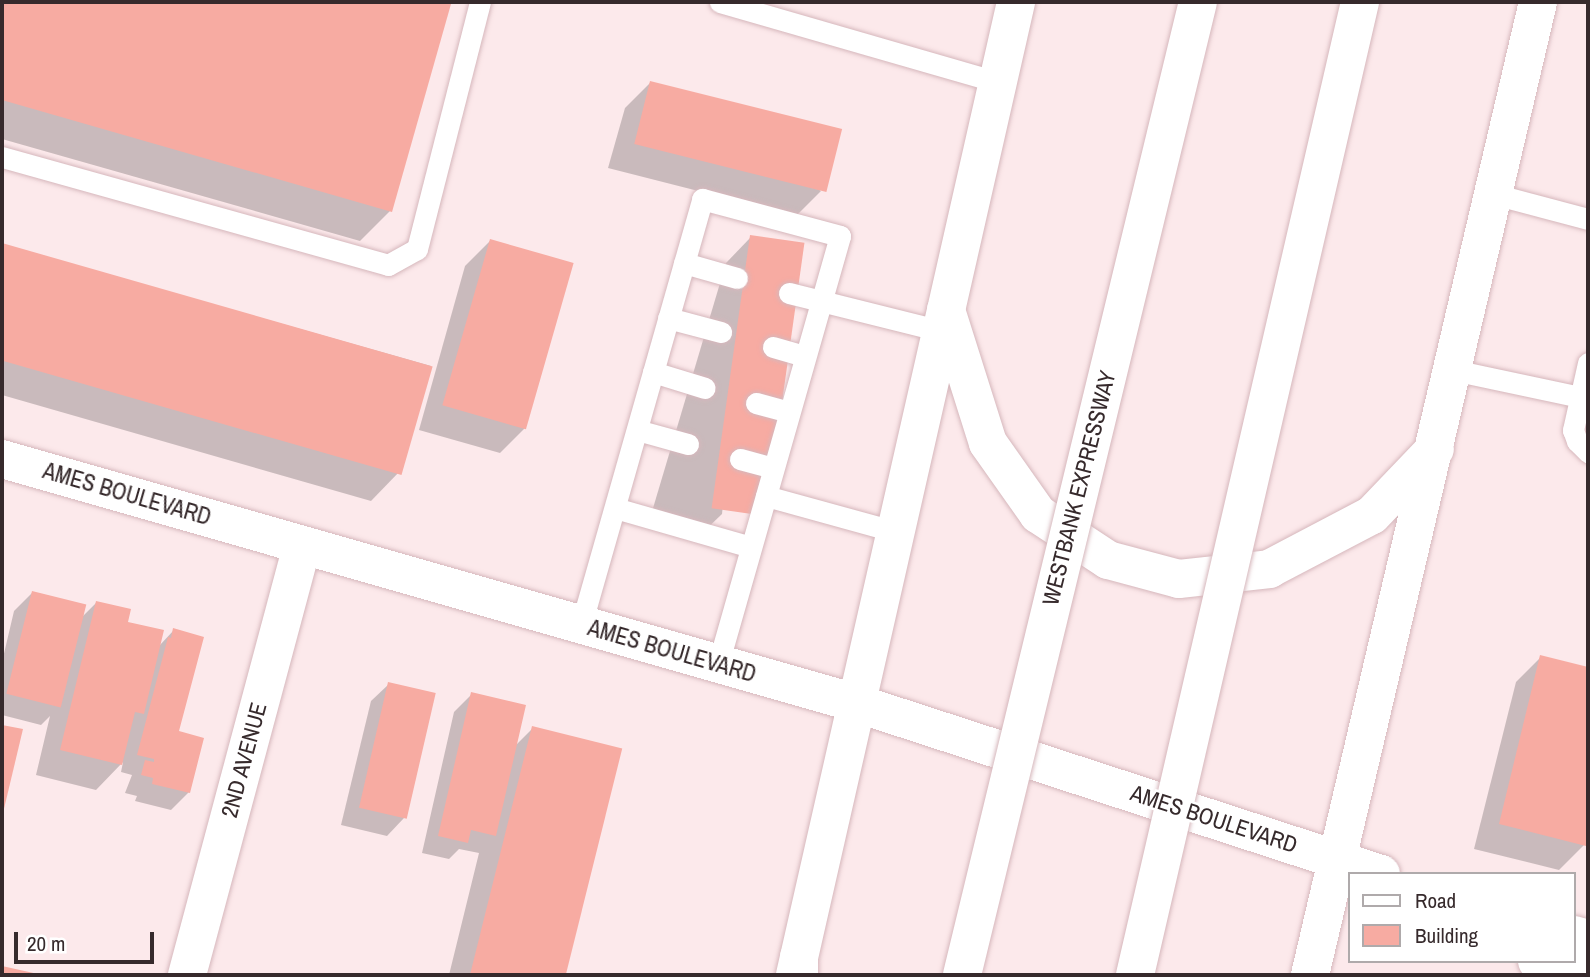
<!DOCTYPE html>
<style>
body{margin:0}
#map{position:relative;width:1590px;height:977px;overflow:hidden;background:#fce9eb;font-family:"Archivo Narrow",sans-serif}
div>[style]{position:absolute}
.shadow>*{inset:0;background:#0003}
.building>*{inset:0;background:#f7aba2;transform-origin:0 0}
.roads{filter:drop-shadow(0 0 2px #d6b7bc) drop-shadow(0 0 2px #d6b7bc)}
.service>*{height:21px;margin:-10.5px;padding:0 10.5px;transform-origin:10.5px;border-radius:10.5px;background:#fff}
.minor>*{height:38px;margin:-19px;padding:0 19px;transform-origin:19px;border-radius:19px;background:#fff}
.tertiary>*{height:38px;margin:-19px;padding:0 19px;transform-origin:19px;border-radius:19px;background:#fff}
.secondary>*{height:38px;margin:-19px;padding:0 19px;transform-origin:19px;border-radius:19px;background:#fff}
.motorway>*{height:38px;margin:-19px;padding:0 19px;transform-origin:19px;border-radius:19px;background:#fff}
.bridges{filter:drop-shadow(0 0 2px #d6b7bc) drop-shadow(0 0 2px #d6b7bc)}
.motorway-bridge>*{height:38px;margin:-19px;padding:0 19px;transform-origin:19px;border-radius:19px;background:#fff}
span{translate:-50% -50%;white-space:nowrap;text-align:center;line-height:1.15;-webkit-text-stroke:5px #fff;paint-order:stroke}
.street-label{font-size:23px;color:#362a2c}
.frame{position:absolute;inset:0;border:4px solid #362a2c;pointer-events:none}
.legend{position:absolute;left:1348px;top:872px;width:228px;height:91px;box-sizing:border-box;background:#fff;border:2px solid #afaaab;margin:0;padding:9px 12px;list-style:none;font-size:21px;color:#362a2c}
.legend li{display:flex;align-items:center;gap:14px;height:35px}
.legend b{width:35px;border:2px solid #afaaab}
.scale{position:absolute;left:14px;top:932px;width:140px;height:32px;box-sizing:border-box;border:4px solid #362a2c;border-top:0;padding-left:9px;font-size:21px;line-height:24px;white-space:nowrap;color:#362a2c;-webkit-text-stroke:5px #fff;paint-order:stroke}
</style>
<div id="map">
<div class="shadow">
<div style="clip-path:polygon(2px 2px,437px 2px,449px 5px,390px 211px,360px 241px,2px 139px)"></div>
<div style="clip-path:polygon(650px 83px,821px 191px,796px 216px,608px 168px,625px 108px)"></div>
<div style="clip-path:polygon(751px 237px,722px 514px,696px 539px,648px 525px,726px 263px)"></div>
<div style="clip-path:polygon(490px 241px,525px 428px,500px 453px,419px 430px,465px 266px)"></div>
<div style="clip-path:polygon(2px 245px,431px 366px,401px 470px,371px 501px,2px 395px)"></div>
<div style="clip-path:polygon(32px 593px,81px 618px,96px 603px,159px 646px,174px 630px,177px 733px,189px 792px,171px 810px,135px 801px,137px 796px,125px 793px,132px 775px,121px 772px,123px 762px,96px 790px,36px 775px,50px 716px,41px 725px,2px 715px,2px 662px,14px 611px)"></div>
<div style="clip-path:polygon(1541px 657px,1588px 669px,1588px 829px,1584px 845px,1559px 870px,1474px 849px,1516px 682px)"></div>
<div style="clip-path:polygon(389px 684px,404px 818px,387px 836px,341px 825px,371px 701px)"></div>
<div style="clip-path:polygon(472px 694px,515px 746px,533px 728px,620px 749px,564px 975px,449px 975px,479px 853px,459px 849px,449px 859px,422px 853px,454px 712px)"></div>
</div>
<div class="building">
<div style="clip-path:polygon(2px 2px,443px 2px,451px 4px,392px 212px,2px 100px)"></div>
<div style="left:650px;top:81px;width:198px;height:65px;rotate:14deg"></div>
<div style="left:750px;top:235px;width:55px;height:276px;rotate:8deg"></div>
<div style="left:490px;top:239px;width:87px;height:173px;rotate:16deg"></div>
<div style="left:2px;top:243px;width:448px;height:113px;rotate:16deg"></div>
<div style="left:32px;top:591px;width:56px;height:106px;rotate:14deg"></div>
<div style="clip-path:polygon(96px 601px,131px 609px,128px 622px,164px 630px,144px 714px,135px 712px,122px 765px,60px 750px)"></div>
<div style="clip-path:polygon(173px 628px,204px 637px,179px 731px,204px 738px,190px 793px,152px 784px,153px 778px,141px 775px,145px 760px,154px 762px,154px 759px,137px 755px,168px 637px,171px 638px)"></div>
<div style="clip-path:polygon(1540px 655px,1588px 667px,1586px 846px,1499px 824px)"></div>
<div style="left:388px;top:682px;width:49px;height:129px;rotate:13deg"></div>
<div style="clip-path:polygon(471px 692px,526px 705px,496px 836px,471px 830px,468px 843px,438px 836px)"></div>
<div style="clip-path:polygon(2px 725px,23px 729px,3px 813px,2px 813px)"></div>
<div style="left:532px;top:726px;width:93px;height:256px;rotate:14deg"></div>
<div style="clip-path:polygon(2px 966px,38px 974px,38px 975px,2px 975px)"></div>
</div>
<div class="roads">
<div class="service">
<div style="left:720px;top:2px;width:288px;rotate:16.1deg"></div>
<div style="left:2px;top:157px;width:401px;rotate:15.6deg"></div>
<div style="left:388px;top:265px;width:33px;rotate:-29deg"></div>
<div style="left:417px;top:249px;width:255px;rotate:-75.7deg"></div>
<div style="left:1494px;top:194px;width:97px;rotate:14.9deg"></div>
<div style="left:684px;top:263px;width:55px;rotate:15.8deg"></div>
<div style="left:789px;top:293px;width:157px;rotate:14deg"></div>
<div style="left:668px;top:318px;width:55px;rotate:14.8deg"></div>
<div style="left:773px;top:347px;width:33px;rotate:16deg"></div>
<div style="left:1588px;top:363px;width:69px;rotate:102.6deg"></div>
<div style="left:1573px;top:430px;width:12px;rotate:70deg"></div>
<div style="left:1577px;top:441px;width:16px;rotate:45deg"></div>
<div style="left:1453px;top:370px;width:130px;rotate:12deg"></div>
<div style="left:653px;top:372px;width:54px;rotate:17.1deg"></div>
<div style="left:756px;top:403px;width:34px;rotate:15deg"></div>
<div style="left:637px;top:430px;width:53px;rotate:15.4deg"></div>
<div style="left:740px;top:459px;width:34px;rotate:15deg"></div>
<div style="left:766px;top:496px;width:136px;rotate:15.4deg"></div>
<div style="left:615px;top:508px;width:141px;rotate:16deg"></div>
<div style="left:581px;top:625px;width:443px;rotate:-74.1deg"></div>
<div style="left:702px;top:199px;width:143px;rotate:15deg"></div>
<div style="left:840px;top:236px;width:445px;rotate:105.9deg"></div>
</div>
<div class="minor">
<div style="left:187px;top:975px;width:445px;rotate:-75deg"></div>
</div>
<div class="tertiary">
<div style="left:2px;top:459px;width:891px;rotate:15.95deg"></div>
<div style="left:859px;top:704px;width:549px;rotate:18.04deg"></div>
<div style="left:1574px;top:935px;width:15px;rotate:16deg"></div>
<div style="left:1537px;top:961px;width:53px;rotate:15.4deg"></div>
</div>
<div class="secondary">
<div style="left:946px;top:310px;width:139px;rotate:72.5deg"></div>
<div style="left:988px;top:443px;width:87px;rotate:54.8deg"></div>
<div style="left:1038px;top:514px;width:84px;rotate:33.3deg"></div>
<div style="left:1108px;top:560px;width:73px;rotate:15deg"></div>
<div style="left:1179px;top:579px;width:91px;rotate:-6.3deg"></div>
<div style="left:1269px;top:569px;width:116px;rotate:-27.7deg"></div>
<div style="left:1372px;top:515px;width:91px;rotate:-46.3deg"></div>
<div style="left:795px;top:975px;width:998px;rotate:-77.2deg"></div>
<div style="left:1310px;top:975px;width:999px;rotate:-76.81deg"></div>
</div>
<div class="motorway">
<div style="left:799px;top:975px;width:18px;rotate:-90deg"></div>
</div>
</div>
<div class="bridges">
<div class="motorway-bridge">
<div style="left:962px;top:975px;width:1001px;rotate:-76.37deg"></div>
<div style="left:1135px;top:975px;width:999px;rotate:-76.98deg"></div>
</div>
</div>
<div class="street-label">
<span style="left:1079px;top:488px;rotate:-76deg">WESTBANK EXPRESSWAY</span>
<span style="left:127px;top:494px;rotate:16deg">AMES BOULEVARD</span>
<span style="left:672px;top:651px;rotate:16deg">AMES BOULEVARD</span>
<span style="left:244px;top:760px;rotate:-75deg">2ND AVENUE</span>
<span style="left:1214px;top:819px;rotate:18deg">AMES BOULEVARD</span>
</div>
<div class="frame"></div>
<ul class="legend">
<li><b style="height:9px;background:#fff"></b>Road</li>
<li><b style="height:19px;background:#f7aba2"></b>Building</li>
</ul>
<div class="scale">20 m</div>
</div>
